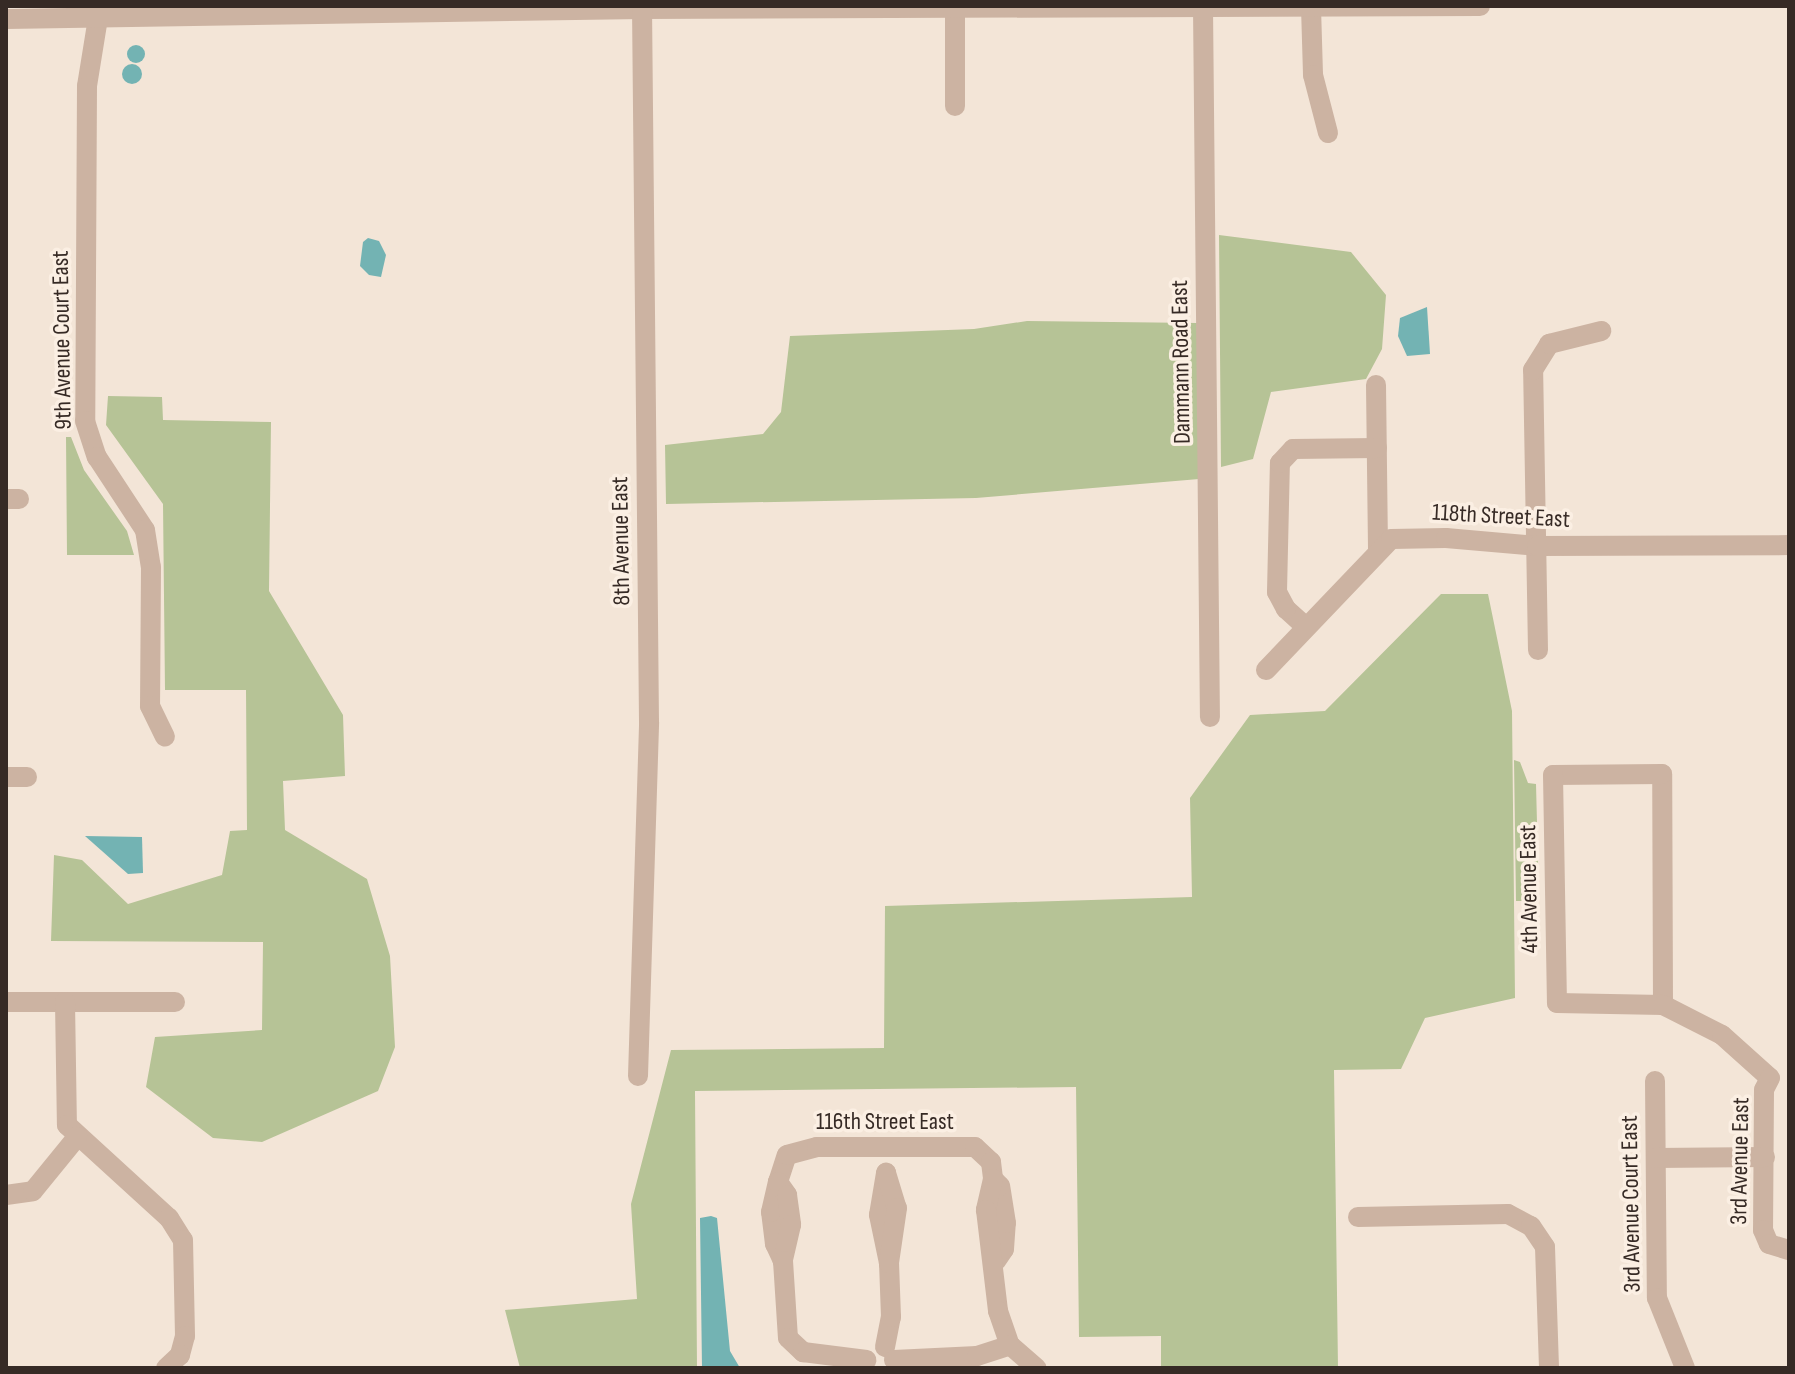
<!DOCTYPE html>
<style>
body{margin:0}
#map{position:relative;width:1795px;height:1374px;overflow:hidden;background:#f3e5d7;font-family:"Sofia Sans Condensed",sans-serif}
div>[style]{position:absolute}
.green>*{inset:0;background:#b6c396}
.water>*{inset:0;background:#73b3b3}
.round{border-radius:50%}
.minor>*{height:20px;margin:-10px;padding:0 10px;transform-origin:10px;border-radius:10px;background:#ccb3a2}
span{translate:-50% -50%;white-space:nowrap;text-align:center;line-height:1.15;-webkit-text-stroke:7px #fbefe3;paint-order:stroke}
.street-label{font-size:24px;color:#362a25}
.frame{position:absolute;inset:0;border:8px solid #362a25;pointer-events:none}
</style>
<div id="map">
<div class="green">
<div style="clip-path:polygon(1219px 235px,1351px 252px,1386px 295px,1382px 349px,1366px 379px,1271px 392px,1253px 459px,1221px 467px)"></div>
<div style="clip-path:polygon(1027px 321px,1197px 323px,1199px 479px,976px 498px,666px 504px,665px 445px,763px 434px,781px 412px,790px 336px,974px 329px)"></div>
<div style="clip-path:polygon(108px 396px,162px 397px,163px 420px,271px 422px,269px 591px,343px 715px,345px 776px,283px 781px,285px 830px,367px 879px,390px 956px,395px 1047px,378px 1091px,262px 1142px,213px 1138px,146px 1087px,155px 1037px,262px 1030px,263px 942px,51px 941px,54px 855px,82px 860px,128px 904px,222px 875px,230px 831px,247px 830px,246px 690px,165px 690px,163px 504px,106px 425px)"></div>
<div style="clip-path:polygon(66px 437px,71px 437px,84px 470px,127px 531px,134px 555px,67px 555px)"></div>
<div style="clip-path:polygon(1441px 594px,1488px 594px,1512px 711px,1515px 998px,1425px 1018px,1401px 1069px,1334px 1070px,1338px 1368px,1161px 1368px,1161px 1336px,1079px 1337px,1076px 1087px,695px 1091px,697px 1368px,520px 1368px,505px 1310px,637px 1299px,631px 1204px,671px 1050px,884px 1048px,885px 906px,1192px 897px,1190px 798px,1250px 715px,1325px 711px)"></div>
<div style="clip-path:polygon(1514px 760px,1520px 762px,1528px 783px,1536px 784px,1539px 901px,1516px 901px)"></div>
</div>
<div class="water">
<div class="round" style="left:127px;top:45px;width:18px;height:18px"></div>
<div class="round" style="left:122px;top:64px;width:20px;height:20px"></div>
<div style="clip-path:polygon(368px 238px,379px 241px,386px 255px,381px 277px,369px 275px,360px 266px,363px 242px)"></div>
<div style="clip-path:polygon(1427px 307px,1430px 354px,1407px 356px,1398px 336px,1400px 318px)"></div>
<div style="clip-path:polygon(85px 836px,142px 837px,143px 873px,128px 874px)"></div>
<div style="clip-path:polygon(711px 1216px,717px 1218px,730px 1351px,740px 1368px,702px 1368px,700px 1218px)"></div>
</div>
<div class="minor">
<div style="left:1203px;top:7px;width:710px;rotate:89.44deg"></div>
<div style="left:1311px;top:7px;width:68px;rotate:88.3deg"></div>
<div style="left:1313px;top:75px;width:60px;rotate:75.5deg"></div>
<div style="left:955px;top:9px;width:97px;rotate:90deg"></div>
<div style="left:98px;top:18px;width:69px;rotate:99.2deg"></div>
<div style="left:87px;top:86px;width:335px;rotate:90.3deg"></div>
<div style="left:85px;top:421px;width:38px;rotate:72deg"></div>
<div style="left:97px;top:457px;width:87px;rotate:56.7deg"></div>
<div style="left:145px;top:530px;width:37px;rotate:81deg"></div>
<div style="left:151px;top:567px;width:139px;rotate:90.4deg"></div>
<div style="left:150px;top:706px;width:34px;rotate:64deg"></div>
<div style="left:6px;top:19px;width:636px;rotate:-0.9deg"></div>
<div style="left:642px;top:9px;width:838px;rotate:-0.21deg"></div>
<div style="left:1376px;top:385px;width:164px;rotate:89.3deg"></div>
<div style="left:6px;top:499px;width:13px"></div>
<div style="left:1306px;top:627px;width:27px;rotate:-138deg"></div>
<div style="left:1286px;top:609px;width:19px;rotate:-118deg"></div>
<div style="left:1277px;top:592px;width:129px;rotate:-88.7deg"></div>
<div style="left:1280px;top:463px;width:19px;rotate:-47deg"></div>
<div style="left:1293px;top:449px;width:84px;rotate:-0.7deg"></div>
<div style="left:1538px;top:650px;width:280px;rotate:-91deg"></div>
<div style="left:1533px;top:370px;width:31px;rotate:-58deg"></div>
<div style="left:1549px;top:344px;width:54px;rotate:-14deg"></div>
<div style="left:1266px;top:670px;width:181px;rotate:-46.3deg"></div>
<div style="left:1391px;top:539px;width:55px;rotate:-1deg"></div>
<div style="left:1446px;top:538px;width:91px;rotate:5deg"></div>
<div style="left:1537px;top:546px;width:252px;rotate:-0.2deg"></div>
<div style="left:6px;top:777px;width:21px"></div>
<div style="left:6px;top:1002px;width:169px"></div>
<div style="left:65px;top:1002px;width:123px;rotate:89.1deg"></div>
<div style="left:67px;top:1125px;width:138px;rotate:42.4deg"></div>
<div style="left:169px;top:1218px;width:26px;rotate:58deg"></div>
<div style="left:183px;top:1240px;width:96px;rotate:88.8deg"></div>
<div style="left:185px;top:1336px;width:20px;rotate:105deg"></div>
<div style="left:180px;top:1355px;width:19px;rotate:137deg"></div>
<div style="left:1663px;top:1005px;width:231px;rotate:-90.2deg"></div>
<div style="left:1662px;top:774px;width:109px;rotate:179.5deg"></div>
<div style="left:1553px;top:775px;width:228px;rotate:89deg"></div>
<div style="left:1557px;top:1003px;width:106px;rotate:1.1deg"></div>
<div style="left:1663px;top:1005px;width:66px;rotate:27deg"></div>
<div style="left:1722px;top:1035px;width:64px;rotate:41.9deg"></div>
<div style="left:638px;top:1076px;width:354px;rotate:-88.2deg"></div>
<div style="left:649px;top:722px;width:716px;rotate:-90.56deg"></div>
<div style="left:1770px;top:1078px;width:13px;rotate:117deg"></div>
<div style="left:1764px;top:1090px;width:140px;rotate:90.4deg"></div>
<div style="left:1763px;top:1230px;width:15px;rotate:67deg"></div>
<div style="left:1769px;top:1244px;width:21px;rotate:17deg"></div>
<div style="left:1655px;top:1081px;width:217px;rotate:89.5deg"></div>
<div style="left:1657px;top:1298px;width:75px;rotate:68.2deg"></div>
<div style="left:1656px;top:1158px;width:109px;rotate:-0.5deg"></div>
<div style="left:778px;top:1182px;width:28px;rotate:-72deg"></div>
<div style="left:787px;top:1155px;width:31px;rotate:-15deg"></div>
<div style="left:817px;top:1147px;width:158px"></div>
<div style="left:975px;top:1147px;width:22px;rotate:43deg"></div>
<div style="left:991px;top:1162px;width:17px;rotate:83deg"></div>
<div style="left:6px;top:1195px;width:27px;rotate:-8deg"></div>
<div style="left:33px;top:1191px;width:70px;rotate:-50.8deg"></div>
<div style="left:1358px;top:1217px;width:150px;rotate:-1.1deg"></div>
<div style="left:1508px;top:1214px;width:26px;rotate:28deg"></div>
<div style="left:1531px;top:1226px;width:25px;rotate:56deg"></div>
<div style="left:1545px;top:1247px;width:121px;rotate:88.1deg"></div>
<div style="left:783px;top:1261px;width:19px;rotate:-115deg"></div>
<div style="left:775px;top:1244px;width:32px;rotate:-97deg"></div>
<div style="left:771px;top:1212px;width:31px;rotate:-77deg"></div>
<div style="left:778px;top:1182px;width:16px;rotate:55deg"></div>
<div style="left:787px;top:1195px;width:30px;rotate:82deg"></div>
<div style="left:791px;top:1225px;width:37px;rotate:103deg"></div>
<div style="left:783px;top:1261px;width:77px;rotate:86.3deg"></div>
<div style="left:788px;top:1338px;width:21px;rotate:43deg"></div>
<div style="left:803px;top:1352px;width:64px;rotate:7.2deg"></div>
<div style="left:996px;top:1261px;width:14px;rotate:-56deg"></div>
<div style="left:1004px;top:1249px;width:26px;rotate:-86deg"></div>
<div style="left:1006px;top:1223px;width:37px;rotate:-99deg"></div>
<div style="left:1000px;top:1186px;width:10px;rotate:-135deg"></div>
<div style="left:993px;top:1179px;width:32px;rotate:103deg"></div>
<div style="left:986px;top:1210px;width:102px;rotate:83.2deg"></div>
<div style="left:998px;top:1311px;width:36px;rotate:71deg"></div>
<div style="left:1010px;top:1345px;width:35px;rotate:41deg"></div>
<div style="left:885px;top:1347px;width:31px;rotate:-79deg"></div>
<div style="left:891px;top:1317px;width:54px;rotate:-92.1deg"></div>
<div style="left:889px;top:1263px;width:49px;rotate:-101.8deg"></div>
<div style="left:879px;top:1215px;width:43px;rotate:-80.5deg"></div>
<div style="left:886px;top:1173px;width:37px;rotate:73deg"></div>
<div style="left:897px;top:1208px;width:56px;rotate:98.3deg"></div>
<div style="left:894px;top:1360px;width:83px;rotate:-2.8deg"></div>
<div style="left:977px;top:1356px;width:35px;rotate:-18deg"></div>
</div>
<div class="street-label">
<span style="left:62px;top:340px;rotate:-91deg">9th Avenue Court East</span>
<span style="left:1181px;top:362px;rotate:-91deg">Dammann Road East</span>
<span style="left:1501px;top:516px;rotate:3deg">118th Street East</span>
<span style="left:621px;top:541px;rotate:-91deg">8th Avenue East</span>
<span style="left:1529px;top:889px;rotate:-91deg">4th Avenue East</span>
<span style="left:885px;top:1122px">116th Street East</span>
<span style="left:1740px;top:1161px;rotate:-89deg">3rd Avenue East</span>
<span style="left:1631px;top:1204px;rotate:-91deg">3rd Avenue Court East</span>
</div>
<div class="frame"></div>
</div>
